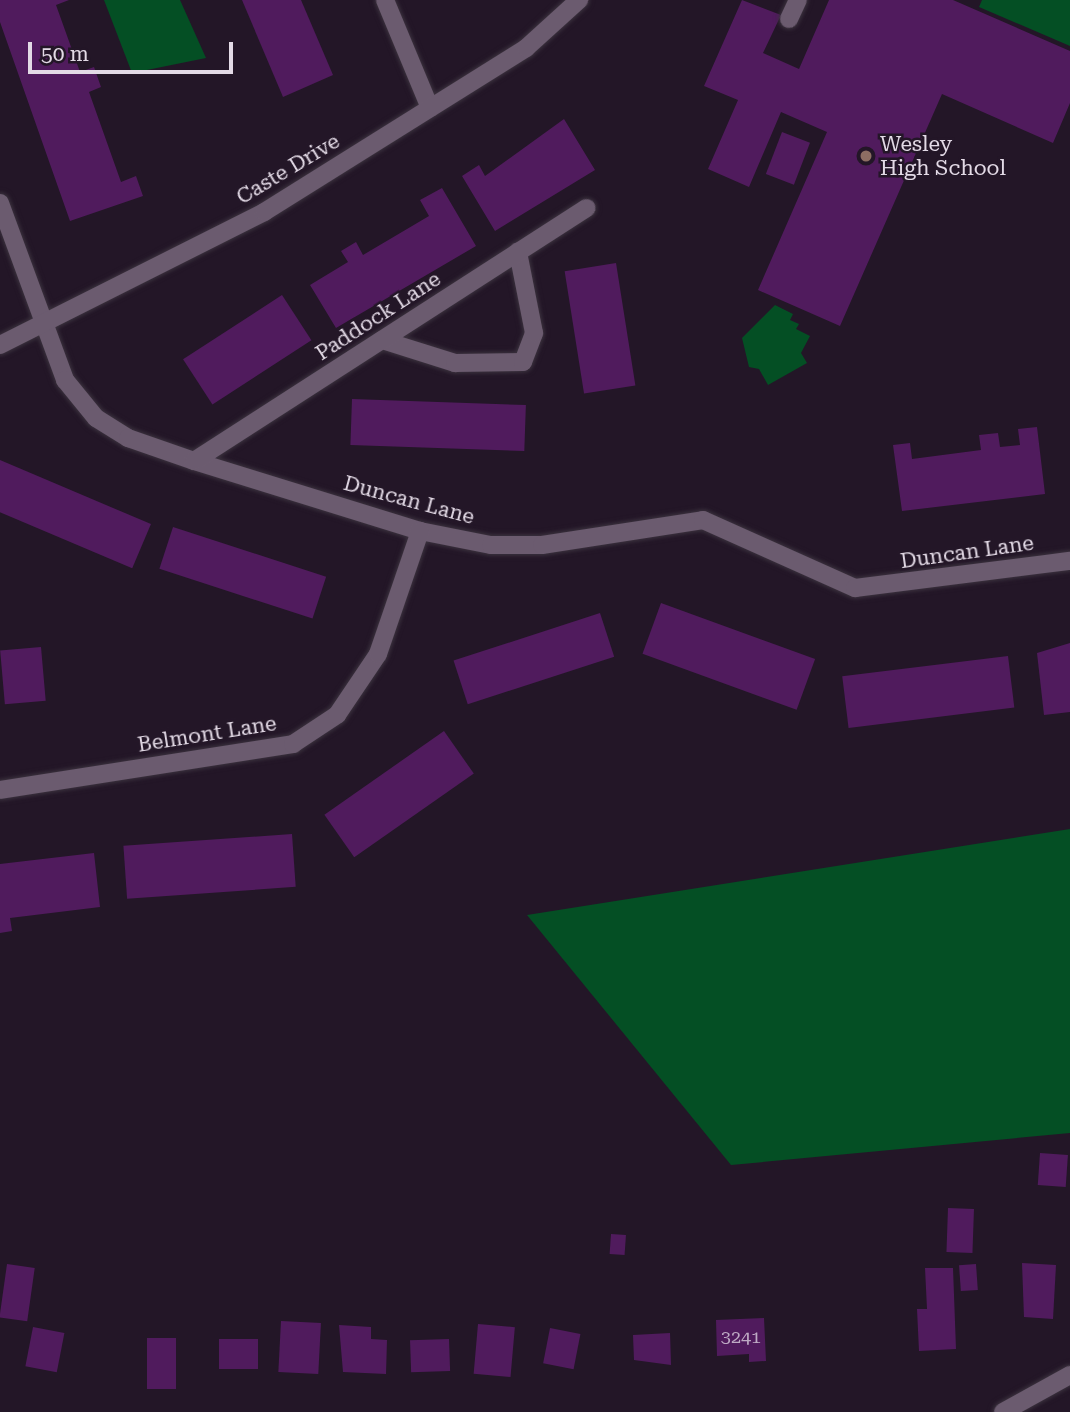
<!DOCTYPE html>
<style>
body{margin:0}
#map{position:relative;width:1070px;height:1412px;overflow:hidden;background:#231627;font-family:"Roboto Serif",serif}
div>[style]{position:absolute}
.green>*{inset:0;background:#044f24}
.building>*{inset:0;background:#501b5d;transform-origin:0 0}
.roads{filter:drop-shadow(0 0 2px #3b323e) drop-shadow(0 0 2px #3b323e)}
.minor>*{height:18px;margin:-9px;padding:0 9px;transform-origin:9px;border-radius:9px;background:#6b5b6f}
.dots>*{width:19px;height:19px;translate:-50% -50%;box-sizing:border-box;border:4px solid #231627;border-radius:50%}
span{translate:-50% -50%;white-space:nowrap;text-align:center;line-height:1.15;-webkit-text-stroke:5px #231627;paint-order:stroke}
.number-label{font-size:18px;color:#beaac4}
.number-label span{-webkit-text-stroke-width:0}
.poi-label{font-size:21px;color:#e3dae6}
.left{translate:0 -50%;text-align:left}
.street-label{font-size:21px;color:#e3dae6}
.scale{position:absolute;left:28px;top:42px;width:205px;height:32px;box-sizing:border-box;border:4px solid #e3dae6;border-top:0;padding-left:9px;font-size:21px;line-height:24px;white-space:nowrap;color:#e3dae6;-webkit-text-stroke:5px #231627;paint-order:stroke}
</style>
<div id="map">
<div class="green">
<div style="clip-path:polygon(104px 0,180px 0,206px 58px,132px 73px)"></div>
<div style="clip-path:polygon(982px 0,1070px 0,1070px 46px,979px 7px)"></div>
<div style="clip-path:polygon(775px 305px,793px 314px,790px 320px,799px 324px,796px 329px,810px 336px,801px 353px,807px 363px,768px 385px,759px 369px,749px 367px,742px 338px)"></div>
<div style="clip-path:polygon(1070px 829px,1070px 1133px,731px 1165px,527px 915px)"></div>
</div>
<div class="building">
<div style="clip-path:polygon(0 0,69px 0,56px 5px,80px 72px,94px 67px,101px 87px,89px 92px,121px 182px,136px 176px,143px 196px,70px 221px,0 22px)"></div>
<div style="clip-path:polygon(242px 0,301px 0,333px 75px,283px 97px)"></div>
<div style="clip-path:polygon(742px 0,781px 15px,763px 53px,799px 69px,829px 0,953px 0,1070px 51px,1070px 103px,1053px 143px,942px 94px,840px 326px,758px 290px,827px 132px,781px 112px,749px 187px,708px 169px,738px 100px,704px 86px)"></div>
<div style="clip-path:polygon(564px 119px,595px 170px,495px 231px,462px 176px,479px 165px,485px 176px)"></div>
<div style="left:782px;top:132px;width:30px;height:45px;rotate:21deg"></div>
<div style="clip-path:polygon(442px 188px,476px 246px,336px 328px,310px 285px,348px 262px,341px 251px,356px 242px,363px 255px,429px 216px,420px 200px)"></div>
<div style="left:616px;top:263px;width:124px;height:52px;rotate:81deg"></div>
<div style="left:282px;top:295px;width:54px;height:118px;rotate:57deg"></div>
<div style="left:352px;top:399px;width:174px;height:46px;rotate:2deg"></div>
<div style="clip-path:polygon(1037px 427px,1045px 494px,902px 511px,893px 445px,910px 443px,912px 459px,981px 450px,979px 435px,998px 433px,1000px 447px,1020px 445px,1018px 429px)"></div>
<div style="left:0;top:460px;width:164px;height:48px;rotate:23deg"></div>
<div style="left:173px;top:527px;width:161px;height:44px;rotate:18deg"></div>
<div style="left:661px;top:603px;width:164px;height:54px;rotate:20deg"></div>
<div style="left:600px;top:613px;width:46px;height:154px;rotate:72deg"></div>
<div style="clip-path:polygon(1070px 643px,1070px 712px,1044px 715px,1037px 653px)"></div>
<div style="left:41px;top:647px;width:54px;height:41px;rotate:85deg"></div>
<div style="left:1008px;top:656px;width:52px;height:167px;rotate:83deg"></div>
<div style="left:444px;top:731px;width:52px;height:146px;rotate:55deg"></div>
<div style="left:292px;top:834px;width:53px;height:169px;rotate:86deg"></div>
<div style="clip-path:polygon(94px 853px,100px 907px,10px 918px,12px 931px,0 933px,0 864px)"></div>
<div style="left:1040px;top:1153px;width:28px;height:32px;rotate:4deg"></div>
<div style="left:948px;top:1208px;width:26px;height:44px;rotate:2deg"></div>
<div style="left:611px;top:1234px;width:15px;height:20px;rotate:4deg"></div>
<div style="clip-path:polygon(1022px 1263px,1056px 1265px,1053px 1319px,1024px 1317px)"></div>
<div style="left:7px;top:1264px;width:28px;height:54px;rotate:8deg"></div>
<div style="left:976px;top:1264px;width:26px;height:17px;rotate:86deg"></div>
<div style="clip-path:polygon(925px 1268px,953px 1268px,956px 1349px,919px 1351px,917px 1309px,927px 1309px)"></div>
<div style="clip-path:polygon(764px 1318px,766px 1361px,749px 1362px,749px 1354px,717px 1356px,716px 1320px)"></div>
<div style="left:281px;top:1321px;width:40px;height:51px;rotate:3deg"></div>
<div style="left:478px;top:1324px;width:37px;height:50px;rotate:5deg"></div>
<div style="clip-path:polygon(339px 1325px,371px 1327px,371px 1339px,387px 1340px,386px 1374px,343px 1372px)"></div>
<div style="left:33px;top:1327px;width:32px;height:40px;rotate:11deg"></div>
<div style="left:550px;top:1328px;width:31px;height:36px;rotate:11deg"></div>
<div style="clip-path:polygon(670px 1333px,671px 1365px,634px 1360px,633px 1335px)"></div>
<div style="left:147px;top:1338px;width:29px;height:51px"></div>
<div style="left:258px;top:1339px;width:30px;height:39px;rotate:90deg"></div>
<div style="left:449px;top:1339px;width:32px;height:39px;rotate:88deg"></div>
</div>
<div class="roads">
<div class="minor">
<div style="left:385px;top:0;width:117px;rotate:67.4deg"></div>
<div style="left:789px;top:19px;width:21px;rotate:-65deg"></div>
<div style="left:0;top:203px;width:189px;rotate:69.8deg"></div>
<div style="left:65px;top:380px;width:49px;rotate:50.8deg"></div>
<div style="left:96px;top:418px;width:38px;rotate:32deg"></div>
<div style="left:128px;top:438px;width:70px;rotate:19.2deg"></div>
<div style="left:194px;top:461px;width:237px;rotate:17.2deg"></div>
<div style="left:420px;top:531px;width:72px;rotate:11.2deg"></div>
<div style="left:491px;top:545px;width:51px"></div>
<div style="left:542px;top:545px;width:163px;rotate:-8.8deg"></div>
<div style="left:703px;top:520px;width:167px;rotate:24.1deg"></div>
<div style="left:855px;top:588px;width:217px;rotate:-7.2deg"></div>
<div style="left:382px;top:340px;width:77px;rotate:17.5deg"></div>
<div style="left:455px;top:363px;width:68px;rotate:-0.8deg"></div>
<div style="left:523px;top:362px;width:31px;rotate:-69deg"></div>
<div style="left:534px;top:333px;width:83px;rotate:-101.2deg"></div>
<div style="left:0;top:345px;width:296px;rotate:-26.7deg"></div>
<div style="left:264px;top:212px;width:309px;rotate:-32deg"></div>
<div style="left:526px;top:48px;width:72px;rotate:-42.2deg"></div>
<div style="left:194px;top:461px;width:467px;rotate:-32.8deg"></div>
<div style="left:0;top:790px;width:297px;rotate:-8.9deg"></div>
<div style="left:293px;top:744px;width:53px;rotate:-33.4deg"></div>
<div style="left:337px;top:715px;width:73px;rotate:-56.1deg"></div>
<div style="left:378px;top:654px;width:130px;rotate:-71.1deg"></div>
<div style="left:1003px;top:1412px;width:77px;rotate:-28.9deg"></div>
</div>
</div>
<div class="dots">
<div style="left:866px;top:156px;background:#8d6e63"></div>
</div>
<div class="number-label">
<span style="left:741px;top:1337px">3241</span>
</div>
<div class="poi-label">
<span class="left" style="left:880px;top:156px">Wesley<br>High School</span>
</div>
<div class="street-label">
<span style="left:288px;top:169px;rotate:-31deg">Caste Drive</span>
<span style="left:378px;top:316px;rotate:-33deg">Paddock Lane</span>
<span style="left:409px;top:500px;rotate:15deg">Duncan Lane</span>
<span style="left:967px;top:552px;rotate:-8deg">Duncan Lane</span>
<span style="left:207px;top:734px;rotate:-9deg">Belmont Lane</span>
</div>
<div class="scale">50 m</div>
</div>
